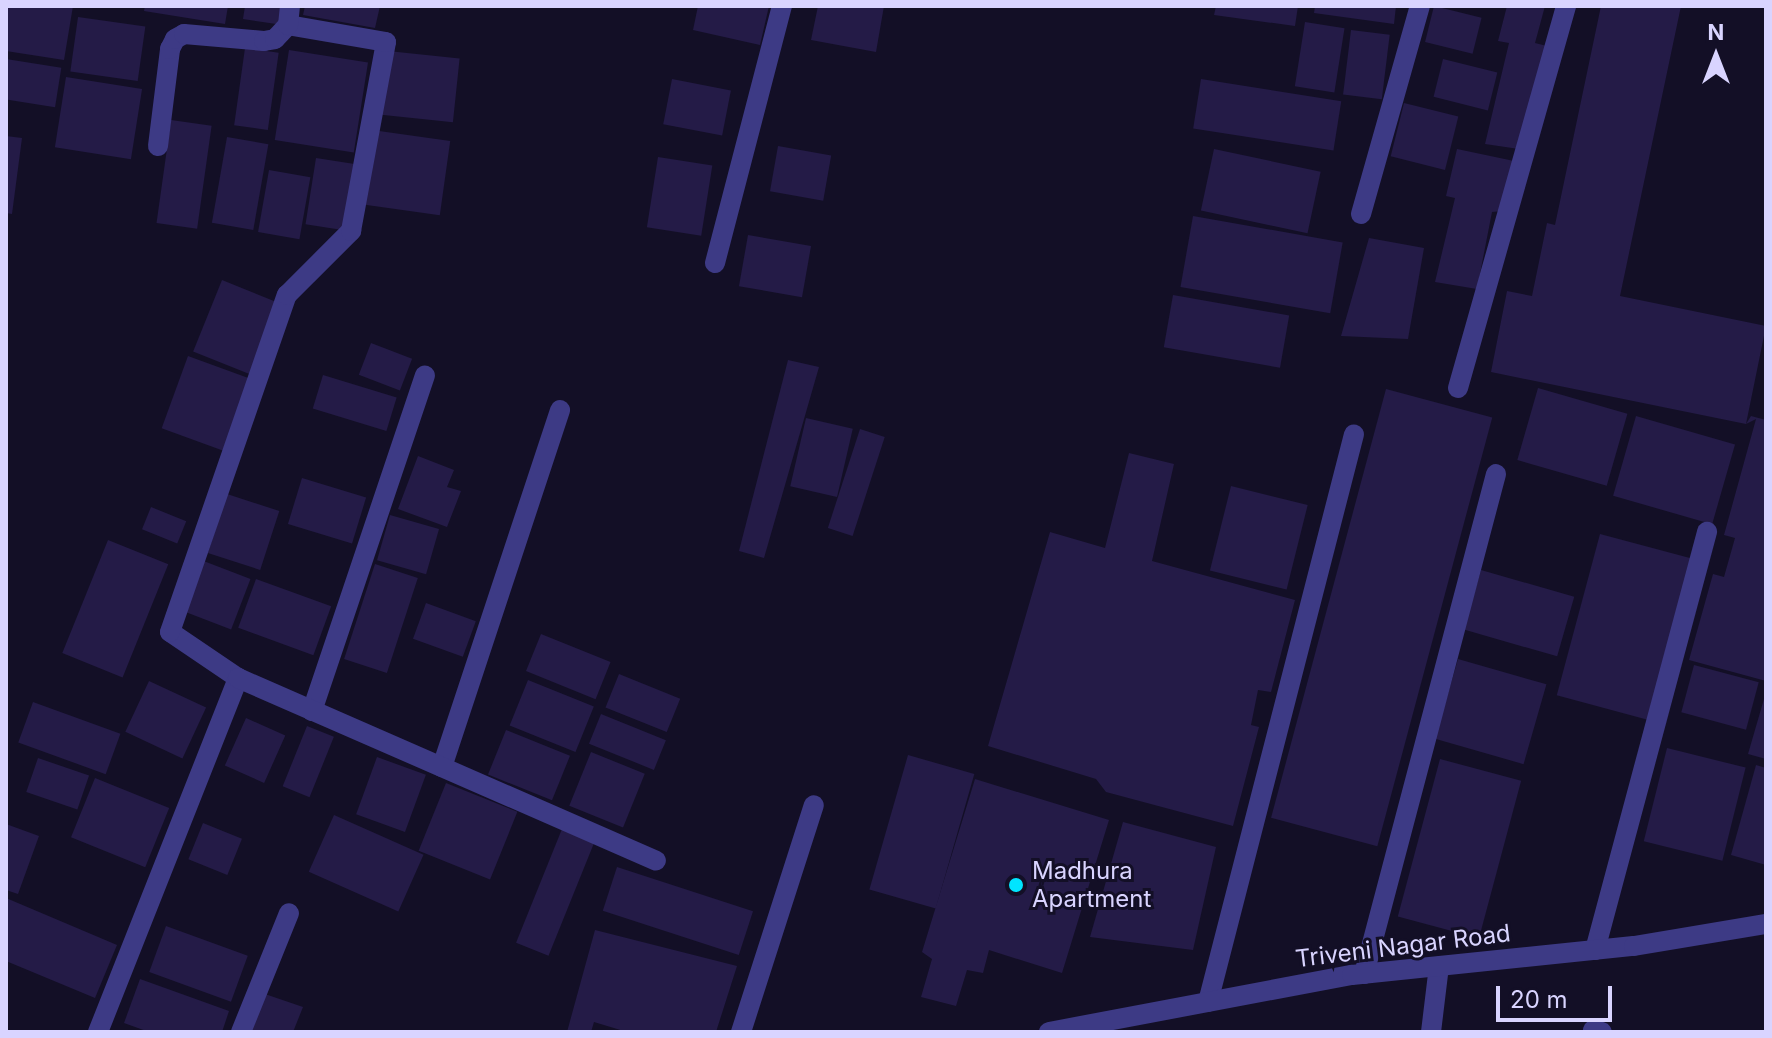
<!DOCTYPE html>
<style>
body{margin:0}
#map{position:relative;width:1772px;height:1038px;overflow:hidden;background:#130f26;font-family:Inter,sans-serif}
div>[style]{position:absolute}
.building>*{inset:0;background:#241b47;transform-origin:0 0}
.service>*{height:20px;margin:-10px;padding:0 10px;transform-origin:10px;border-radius:10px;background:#3d3a85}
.minor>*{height:20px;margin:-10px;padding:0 10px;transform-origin:10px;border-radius:10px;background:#3d3a85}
.tertiary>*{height:20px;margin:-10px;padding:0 10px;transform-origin:10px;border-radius:10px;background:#3d3a85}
.dots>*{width:22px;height:22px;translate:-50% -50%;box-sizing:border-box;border:4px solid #130f26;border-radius:50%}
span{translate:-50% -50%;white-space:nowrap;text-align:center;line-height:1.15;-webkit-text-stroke:6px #130f26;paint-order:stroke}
.poi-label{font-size:24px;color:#d9d4ff}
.left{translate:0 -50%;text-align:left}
.street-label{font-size:24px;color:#d9d4ff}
.frame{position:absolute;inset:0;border:8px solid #d9d4ff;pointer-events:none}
.north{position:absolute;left:1676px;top:16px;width:80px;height:80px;-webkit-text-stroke:6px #130f26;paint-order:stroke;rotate:0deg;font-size:22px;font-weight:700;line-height:32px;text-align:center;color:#d9d4ff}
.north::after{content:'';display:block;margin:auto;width:28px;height:36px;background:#d9d4ff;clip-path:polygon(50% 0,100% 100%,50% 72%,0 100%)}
.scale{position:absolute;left:1496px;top:986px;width:116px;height:36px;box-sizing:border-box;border:4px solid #d9d4ff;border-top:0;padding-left:10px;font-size:24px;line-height:28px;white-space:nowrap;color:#d9d4ff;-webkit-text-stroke:6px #130f26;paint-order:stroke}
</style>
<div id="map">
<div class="building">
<div style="clip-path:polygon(6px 6px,73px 6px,64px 60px,6px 51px)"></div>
<div style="clip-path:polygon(145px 6px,228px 6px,225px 24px,144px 11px)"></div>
<div style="clip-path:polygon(245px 6px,286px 6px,283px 25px,243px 19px)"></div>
<div style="clip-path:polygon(305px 6px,380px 6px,375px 28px,303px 15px)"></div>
<div style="clip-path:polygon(698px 6px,769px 6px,760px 45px,693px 30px)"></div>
<div style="clip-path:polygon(818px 6px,884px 6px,876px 52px,811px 40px)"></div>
<div style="clip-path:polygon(1216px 6px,1298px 6px,1295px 26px,1214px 15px)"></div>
<div style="clip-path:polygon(1315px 6px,1396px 6px,1394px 24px,1314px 13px)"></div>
<div style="left:1434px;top:6px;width:49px;height:37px;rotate:14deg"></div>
<div style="clip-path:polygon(1507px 6px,1545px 6px,1535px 43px,1547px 46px,1519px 149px,1485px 144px,1509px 43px,1498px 41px)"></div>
<div style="clip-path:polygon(1601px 6px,1681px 6px,1620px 296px,1766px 326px,1746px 424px,1491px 372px,1507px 291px,1532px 296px,1547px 223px,1555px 225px)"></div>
<div style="left:78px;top:17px;width:68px;height:55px;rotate:8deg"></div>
<div style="left:1305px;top:22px;width:40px;height:65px;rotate:9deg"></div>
<div style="left:1351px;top:30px;width:39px;height:65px;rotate:7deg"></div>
<div style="left:245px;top:48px;width:34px;height:78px;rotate:8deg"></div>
<div style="left:289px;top:50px;width:80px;height:91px;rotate:9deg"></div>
<div style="left:388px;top:51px;width:72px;height:64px;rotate:6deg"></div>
<div style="left:6px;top:59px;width:56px;height:40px;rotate:9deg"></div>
<div style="left:1443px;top:59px;width:56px;height:39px;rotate:14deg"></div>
<div style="left:66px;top:77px;width:77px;height:71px;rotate:9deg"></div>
<div style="left:672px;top:79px;width:60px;height:46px;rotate:11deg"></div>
<div style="left:1201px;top:79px;width:142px;height:50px;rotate:9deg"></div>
<div style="left:1404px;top:103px;width:56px;height:55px;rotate:14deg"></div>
<div style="left:171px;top:120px;width:41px;height:104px;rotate:8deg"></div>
<div style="left:372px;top:130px;width:79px;height:75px;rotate:8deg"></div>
<div style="clip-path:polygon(6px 136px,22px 138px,12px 214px,6px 213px)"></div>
<div style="left:227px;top:137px;width:42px;height:87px;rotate:10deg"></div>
<div style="left:778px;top:146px;width:54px;height:46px;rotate:10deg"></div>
<div style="left:1214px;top:149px;width:109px;height:63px;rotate:12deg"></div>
<div style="clip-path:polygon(1457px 149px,1514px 161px,1502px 211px,1492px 212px,1477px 289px,1435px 282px,1455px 198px,1446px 196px)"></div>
<div style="left:658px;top:157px;width:55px;height:71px;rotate:9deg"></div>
<div style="left:316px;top:158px;width:39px;height:67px;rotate:9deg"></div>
<div style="left:269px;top:170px;width:42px;height:63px;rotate:10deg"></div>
<div style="left:1193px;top:216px;width:152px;height:72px;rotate:10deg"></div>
<div style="left:748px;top:235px;width:64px;height:52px;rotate:10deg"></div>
<div style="clip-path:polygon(1369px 238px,1424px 248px,1408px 339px,1341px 336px)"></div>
<div style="left:222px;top:280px;width:66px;height:77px;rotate:22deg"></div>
<div style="left:1173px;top:295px;width:118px;height:53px;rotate:10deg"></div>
<div style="left:371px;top:343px;width:44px;height:34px;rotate:21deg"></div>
<div style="left:188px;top:356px;width:70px;height:77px;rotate:20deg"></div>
<div style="clip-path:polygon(788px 360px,819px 367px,764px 558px,739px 551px)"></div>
<div style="left:323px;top:375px;width:77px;height:35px;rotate:17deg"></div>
<div style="left:1538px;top:388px;width:93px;height:75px;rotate:16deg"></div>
<div style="left:1386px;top:389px;width:110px;height:444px;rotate:15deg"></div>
<div style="left:1636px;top:416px;width:103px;height:83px;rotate:16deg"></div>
<div style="clip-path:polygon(1751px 416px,1766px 420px,1766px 681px,1689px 660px,1713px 574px,1724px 577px,1735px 538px,1724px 535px,1756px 419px,1746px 424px)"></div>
<div style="left:806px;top:418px;width:48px;height:70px;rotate:13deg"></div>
<div style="left:860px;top:429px;width:26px;height:104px;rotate:18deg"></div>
<div style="clip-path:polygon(1129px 453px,1174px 464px,1152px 561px,1295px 600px,1271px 692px,1258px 690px,1251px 725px,1259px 727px,1233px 826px,1106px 792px,1096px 779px,988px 746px,1050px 532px,1105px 548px)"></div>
<div style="clip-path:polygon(418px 456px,454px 470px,447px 487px,461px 491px,447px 527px,398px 509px)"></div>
<div style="left:302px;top:478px;width:67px;height:48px;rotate:17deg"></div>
<div style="left:1231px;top:486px;width:79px;height:87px;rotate:14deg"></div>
<div style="left:227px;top:494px;width:55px;height:62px;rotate:18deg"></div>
<div style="left:151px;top:507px;width:38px;height:24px;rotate:22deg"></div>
<div style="left:390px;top:515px;width:51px;height:47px;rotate:16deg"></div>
<div style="left:1600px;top:534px;width:94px;height:167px;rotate:15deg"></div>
<div style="left:108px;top:540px;width:65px;height:122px;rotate:22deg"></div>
<div style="left:201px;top:560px;width:53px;height:54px;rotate:21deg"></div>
<div style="left:375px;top:564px;width:45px;height:100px;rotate:18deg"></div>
<div style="left:1481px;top:570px;width:97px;height:62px;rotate:16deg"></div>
<div style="left:256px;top:579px;width:80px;height:52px;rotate:20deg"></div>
<div style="left:426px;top:603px;width:53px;height:38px;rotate:20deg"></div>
<div style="left:541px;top:634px;width:75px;height:40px;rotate:22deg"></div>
<div style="left:1458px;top:659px;width:92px;height:83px;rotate:16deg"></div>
<div style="left:1694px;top:665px;width:67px;height:49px;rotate:15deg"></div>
<div style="left:619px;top:674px;width:66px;height:36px;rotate:22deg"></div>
<div style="left:528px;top:680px;width:71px;height:49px;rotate:22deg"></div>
<div style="left:149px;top:681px;width:63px;height:56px;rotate:25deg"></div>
<div style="clip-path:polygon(1766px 692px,1766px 759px,1748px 754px)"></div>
<div style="left:33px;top:702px;width:93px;height:43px;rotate:20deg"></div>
<div style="left:601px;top:714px;width:70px;height:32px;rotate:22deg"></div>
<div style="left:246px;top:718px;width:43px;height:52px;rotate:24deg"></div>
<div style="left:307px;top:726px;width:29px;height:65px;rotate:22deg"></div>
<div style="left:506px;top:730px;width:69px;height:48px;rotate:22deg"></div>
<div style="left:1667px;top:748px;width:81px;height:96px;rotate:14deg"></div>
<div style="left:591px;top:752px;width:58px;height:58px;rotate:22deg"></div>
<div style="left:908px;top:755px;width:69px;height:140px;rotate:16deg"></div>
<div style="left:377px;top:757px;width:52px;height:61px;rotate:20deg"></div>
<div style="left:38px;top:758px;width:54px;height:36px;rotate:19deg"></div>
<div style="left:1440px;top:759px;width:84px;height:163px;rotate:15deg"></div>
<div style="clip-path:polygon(1756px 765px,1766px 768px,1766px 865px,1731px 855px)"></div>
<div style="left:95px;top:778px;width:80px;height:64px;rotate:22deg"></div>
<div style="clip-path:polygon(975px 779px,1109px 820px,1062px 973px,989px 950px,983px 973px,967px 970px,956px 1006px,921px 997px,932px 959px,922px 952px)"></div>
<div style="left:446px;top:783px;width:77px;height:73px;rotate:22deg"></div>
<div style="left:334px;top:815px;width:98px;height:62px;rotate:24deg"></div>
<div style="clip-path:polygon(1123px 822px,1216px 847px,1193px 950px,1090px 937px)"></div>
<div style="left:203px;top:823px;width:42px;height:39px;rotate:22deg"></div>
<div style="clip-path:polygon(6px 824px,39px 836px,18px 894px,6px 890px)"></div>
<div style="left:564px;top:824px;width:35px;height:128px;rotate:22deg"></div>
<div style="left:617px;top:867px;width:143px;height:46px;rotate:18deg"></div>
<div style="clip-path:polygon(6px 898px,117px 945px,95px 998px,6px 961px)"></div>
<div style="left:166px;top:926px;width:87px;height:49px;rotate:20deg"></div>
<div style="clip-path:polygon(595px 930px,737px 966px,716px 1032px,627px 1032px,594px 1022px,591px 1032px,567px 1032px)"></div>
<div style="clip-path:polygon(140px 979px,229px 1011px,222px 1032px,149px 1032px,124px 1023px)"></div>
<div style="clip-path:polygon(262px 993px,303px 1007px,293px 1032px,246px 1032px)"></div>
</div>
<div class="service">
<div style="left:1458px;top:388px;width:397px;rotate:-74.2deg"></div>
<div style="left:1595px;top:950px;width:433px;rotate:-75deg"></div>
<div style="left:1364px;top:974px;width:517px;rotate:-75.21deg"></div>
</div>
<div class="minor">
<div style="left:158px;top:146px;width:98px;rotate:-82.9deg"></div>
<div style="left:170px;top:49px;width:11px;rotate:-63deg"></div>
<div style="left:175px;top:39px;width:10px;rotate:-29deg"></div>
<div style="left:184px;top:34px;width:80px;rotate:5deg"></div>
<div style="left:264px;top:41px;width:11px;rotate:-10deg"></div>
<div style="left:275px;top:39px;width:19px;rotate:-47deg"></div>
<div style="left:1361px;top:214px;width:216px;rotate:-74.2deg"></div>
<div style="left:715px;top:263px;width:266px;rotate:-75.4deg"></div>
<div style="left:238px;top:678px;width:82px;rotate:-145.9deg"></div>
<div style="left:170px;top:632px;width:357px;rotate:-70.9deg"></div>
<div style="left:287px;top:295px;width:91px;rotate:-45deg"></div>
<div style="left:351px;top:231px;width:192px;rotate:-79.5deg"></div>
<div style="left:386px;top:42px;width:99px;rotate:-170.2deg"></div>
<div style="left:288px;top:25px;width:19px;rotate:-84deg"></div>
<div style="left:312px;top:711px;width:354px;rotate:-71.4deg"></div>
<div style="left:442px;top:767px;width:376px;rotate:-71.7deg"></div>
<div style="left:1208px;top:1002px;width:586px;rotate:-75.58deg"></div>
<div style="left:1593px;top:1030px;width:9px;rotate:13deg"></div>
<div style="left:98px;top:1032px;width:381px;rotate:-68.4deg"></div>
<div style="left:238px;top:678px;width:456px;rotate:23.6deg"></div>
<div style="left:241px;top:1032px;width:128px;rotate:-68deg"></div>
<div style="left:741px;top:1032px;width:238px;rotate:-72.2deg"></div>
<div style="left:1431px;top:1032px;width:66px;rotate:-83.1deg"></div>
</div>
<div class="tertiary">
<div style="left:1049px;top:1032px;width:308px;rotate:-10.7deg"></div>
<div style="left:1352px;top:975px;width:283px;rotate:-5.9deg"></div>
<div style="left:1634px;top:946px;width:134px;rotate:-9.5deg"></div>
</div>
<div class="dots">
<div style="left:1016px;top:885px;background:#00e5ff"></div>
</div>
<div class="poi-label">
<span class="left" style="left:1032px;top:885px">Madhura<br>Apartment</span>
</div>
<div class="street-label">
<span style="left:1403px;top:946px;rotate:-7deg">Triveni Nagar Road</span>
</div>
<div class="frame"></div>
<div class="north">N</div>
<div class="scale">20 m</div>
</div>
